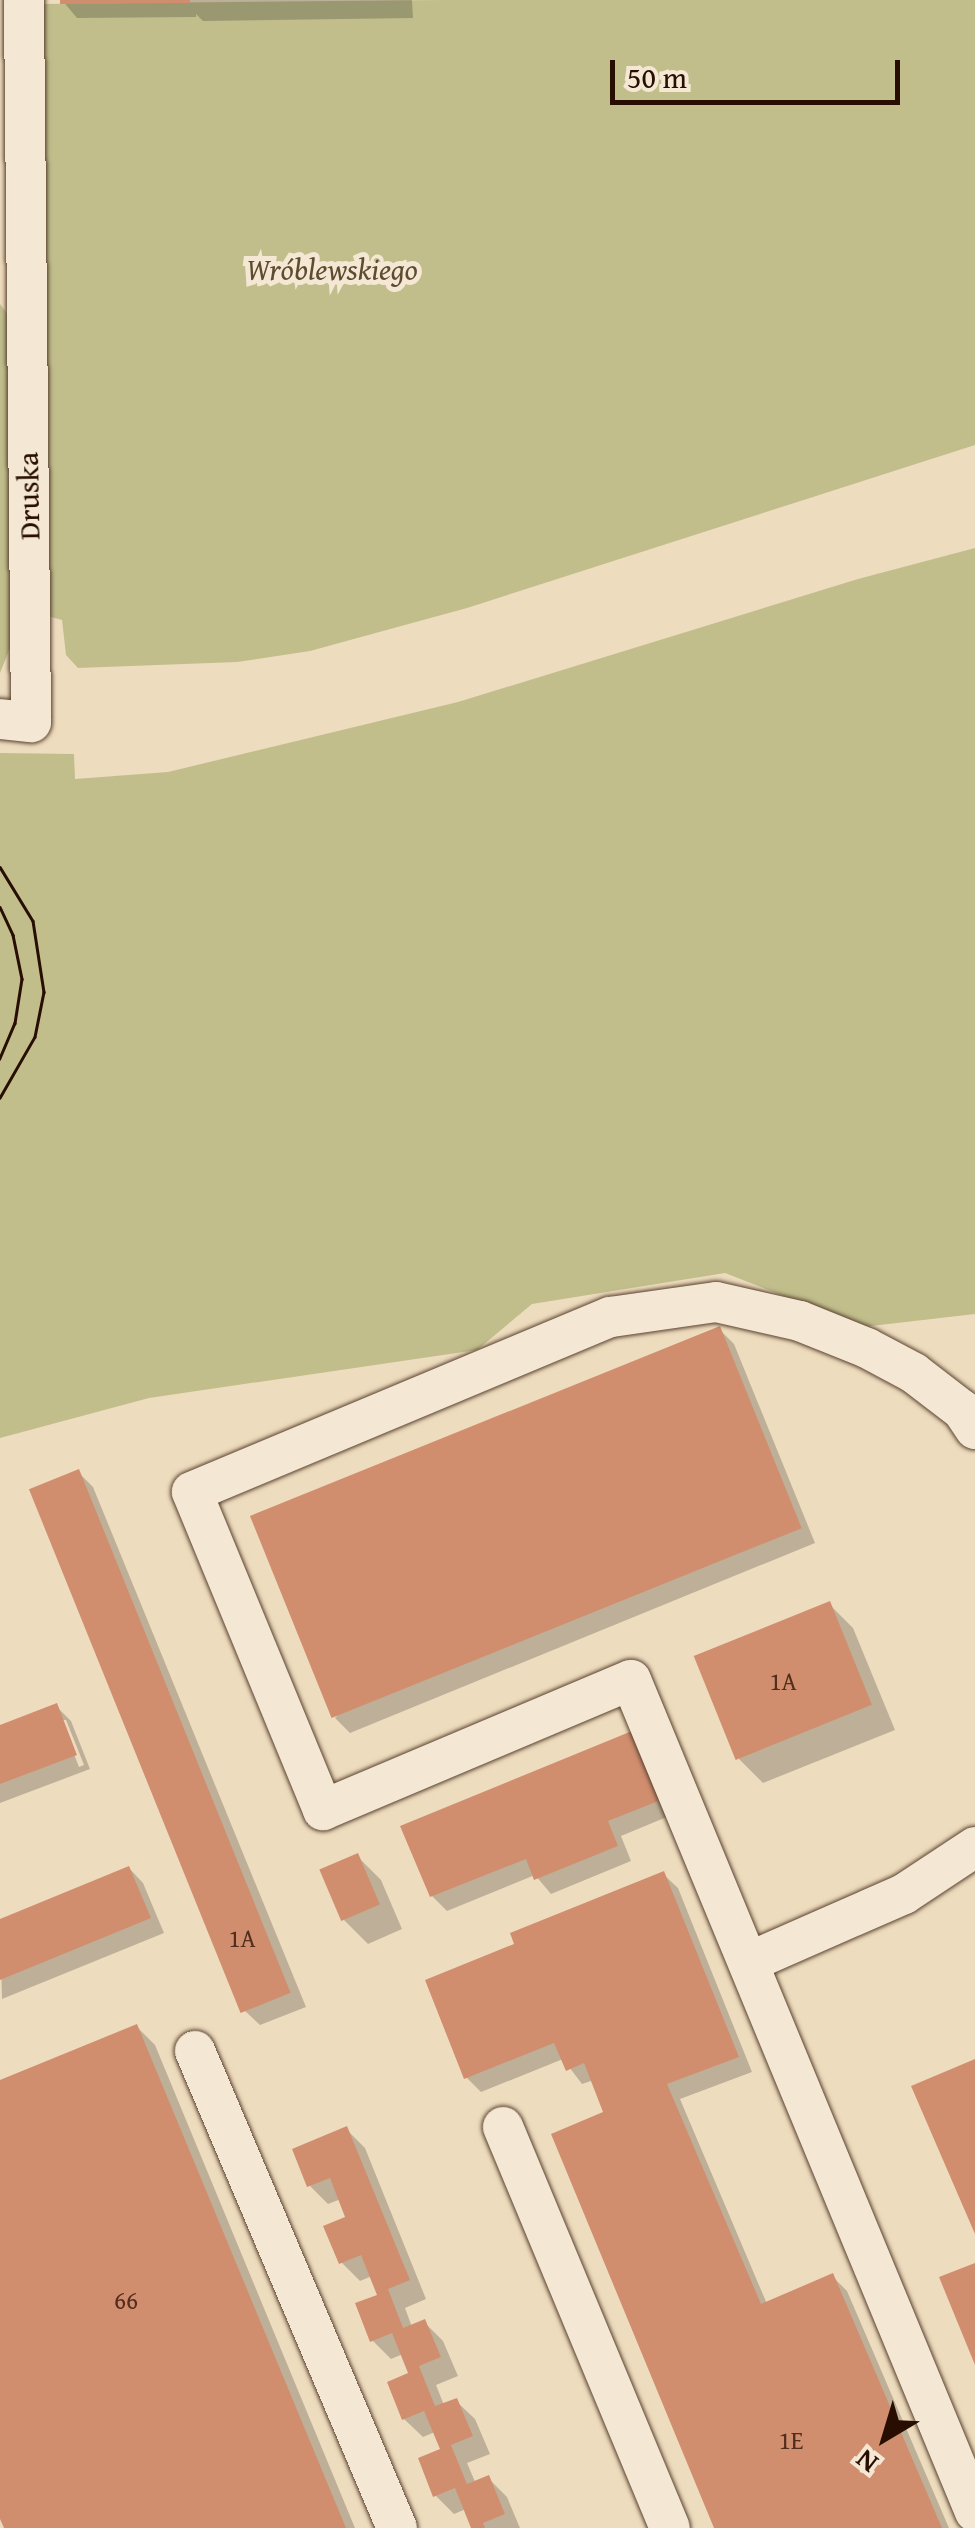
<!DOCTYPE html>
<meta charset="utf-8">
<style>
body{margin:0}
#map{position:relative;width:975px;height:2528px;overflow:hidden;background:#eedcbe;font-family:"Gentium Book Plus",serif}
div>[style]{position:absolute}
.green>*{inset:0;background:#c1be8c}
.shadow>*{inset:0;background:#0003}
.building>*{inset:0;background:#d18e6f;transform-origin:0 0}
.roads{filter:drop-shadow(0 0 2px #5a4230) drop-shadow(0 0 2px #5a4230)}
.minor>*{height:40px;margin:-20px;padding:0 20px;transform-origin:20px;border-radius:20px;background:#f4e8d5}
.tram>*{height:2.5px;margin:-1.25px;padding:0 1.25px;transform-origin:1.25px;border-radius:1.25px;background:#280e00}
span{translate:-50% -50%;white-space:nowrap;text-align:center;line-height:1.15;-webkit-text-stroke:10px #f4e8d5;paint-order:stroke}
.number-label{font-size:25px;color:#522e1c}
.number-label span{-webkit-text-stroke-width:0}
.park-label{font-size:30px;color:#5e4c31;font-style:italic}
.street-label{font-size:30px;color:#280e00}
.north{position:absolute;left:835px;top:2388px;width:100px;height:100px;-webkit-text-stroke:8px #f4e8d5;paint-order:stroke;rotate:218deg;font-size:28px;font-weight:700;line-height:40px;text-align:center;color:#280e00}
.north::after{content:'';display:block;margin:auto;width:35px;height:45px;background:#280e00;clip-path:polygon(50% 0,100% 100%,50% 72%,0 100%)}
.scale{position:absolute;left:610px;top:60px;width:290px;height:45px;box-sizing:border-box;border:5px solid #280e00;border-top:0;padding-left:12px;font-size:30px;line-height:35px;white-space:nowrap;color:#280e00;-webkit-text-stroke:8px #f4e8d5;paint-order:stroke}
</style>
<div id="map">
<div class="green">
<div style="clip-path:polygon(441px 0,975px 0,975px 445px,467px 608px,310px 651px,237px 662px,78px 668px,66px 655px,62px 620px,44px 615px,39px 4px)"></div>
<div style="clip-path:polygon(0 304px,8px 315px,12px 643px,0 673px)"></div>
<div style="clip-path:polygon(975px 548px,975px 1314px,862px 1327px,725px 1273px,532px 1304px,477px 1350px,149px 1398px,0 1438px,0 753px,74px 754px,75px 779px,168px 772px,458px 702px,858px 579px)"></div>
</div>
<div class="shadow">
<div style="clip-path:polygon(62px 0,412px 0,413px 18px,203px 21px,196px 14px,196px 17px,77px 18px)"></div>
<div style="clip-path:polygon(719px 1329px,734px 1344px,815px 1543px,350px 1733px,335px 1718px)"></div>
<div style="clip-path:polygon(78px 1472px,93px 1487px,306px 2007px,260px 2025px,245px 2011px)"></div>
<div style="clip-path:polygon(829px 1604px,853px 1628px,895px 1730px,763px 1783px,739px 1759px)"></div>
<div style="clip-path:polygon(evenodd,56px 1706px,71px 1721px,90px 1769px,0 1803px,0 1727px,56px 1706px,61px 1720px,66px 1720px,84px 1765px,79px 1767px,61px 1720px)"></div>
<div style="clip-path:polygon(631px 1734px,674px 1814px,621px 1836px,631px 1861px,551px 1894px,535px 1875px,447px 1911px,432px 1896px)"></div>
<div style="clip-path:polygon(357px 1856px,381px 1880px,402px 1929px,368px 1944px,344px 1920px)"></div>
<div style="clip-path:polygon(129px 1868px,143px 1883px,164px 1933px,2px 1999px,0 1921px)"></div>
<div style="clip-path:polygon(663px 1874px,678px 1888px,752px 2072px,680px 2099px,767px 2304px,832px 2276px,847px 2291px,949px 2528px,718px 2528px,607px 2113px,594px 2080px,582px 2084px,563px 2059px,481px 2092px,466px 2077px,517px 1946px)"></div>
<div style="clip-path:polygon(137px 2027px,155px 2045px,355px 2528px,6px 2528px,0 2512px,0 2083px)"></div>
<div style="clip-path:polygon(346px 2129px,365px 2148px,426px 2299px,405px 2308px,412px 2327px,424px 2322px,443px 2341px,458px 2376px,436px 2385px,444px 2405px,456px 2401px,475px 2419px,490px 2454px,467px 2463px,476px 2484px,488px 2478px,507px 2497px,520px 2528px,474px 2528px,466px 2509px,454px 2514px,435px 2495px,443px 2451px,435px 2432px,423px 2437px,404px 2419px,411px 2374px,403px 2354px,391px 2359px,372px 2340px,380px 2296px,372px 2276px,360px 2281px,341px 2262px,348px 2218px,341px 2199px,328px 2204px,310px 2186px)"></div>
</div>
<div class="building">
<div style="clip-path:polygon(60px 0,190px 0,190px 3px,60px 4px)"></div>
<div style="left:720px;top:1326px;width:218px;height:507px;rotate:68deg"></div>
<div style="left:79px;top:1469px;width:565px;height:54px;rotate:68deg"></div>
<div style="left:830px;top:1601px;width:112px;height:147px;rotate:68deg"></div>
<div style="clip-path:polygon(57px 1703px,77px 1755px,0 1784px,0 1725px)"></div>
<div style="clip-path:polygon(632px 1731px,661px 1800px,608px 1821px,618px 1846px,534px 1880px,526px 1859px,430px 1897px,400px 1826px)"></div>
<div style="left:358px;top:1853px;width:56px;height:42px;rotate:67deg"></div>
<div style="clip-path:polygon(129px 1866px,151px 1918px,0 1980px,0 1919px)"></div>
<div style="clip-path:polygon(664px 1871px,739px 2057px,667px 2084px,761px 2304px,833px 2273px,942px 2528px,714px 2528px,551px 2134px,603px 2112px,584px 2063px,566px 2071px,554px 2043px,464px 2079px,425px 1980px,514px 1944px,510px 1933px)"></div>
<div style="clip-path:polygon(137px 2024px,346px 2528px,4px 2528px,0 2519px,0 2080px)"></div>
<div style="clip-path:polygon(975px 2059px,975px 2234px,911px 2086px)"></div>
<div style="clip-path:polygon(347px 2126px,410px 2280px,388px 2289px,403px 2328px,425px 2319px,441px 2357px,419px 2366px,435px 2406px,457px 2398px,473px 2436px,451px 2445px,467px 2484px,489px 2475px,505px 2514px,483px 2523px,485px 2528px,471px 2528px,455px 2488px,433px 2497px,418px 2458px,440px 2449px,424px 2411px,402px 2420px,387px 2382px,408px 2373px,392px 2333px,370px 2342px,355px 2303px,377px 2295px,361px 2255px,339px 2264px,323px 2226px,345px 2217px,330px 2178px,307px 2187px,292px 2149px)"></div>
<div style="clip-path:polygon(975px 2263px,975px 2365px,939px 2277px)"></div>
</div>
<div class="roads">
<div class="minor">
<div style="left:0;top:719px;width:31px;rotate:6deg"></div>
<div style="left:31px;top:722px;width:722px;rotate:-90.56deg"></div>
<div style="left:975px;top:1429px;width:23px;rotate:-124deg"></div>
<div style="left:962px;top:1410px;width:61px;rotate:-142.4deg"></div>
<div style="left:914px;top:1373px;width:53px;rotate:-152deg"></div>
<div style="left:867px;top:1348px;width:72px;rotate:-158.1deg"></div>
<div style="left:800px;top:1321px;width:86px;rotate:-167.3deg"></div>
<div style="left:716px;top:1302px;width:107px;rotate:171.9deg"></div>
<div style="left:610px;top:1317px;width:453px;rotate:157.3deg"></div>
<div style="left:192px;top:1492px;width:344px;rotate:67.6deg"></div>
<div style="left:323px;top:1810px;width:334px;rotate:-22.9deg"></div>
<div style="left:631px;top:1680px;width:900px;rotate:67.54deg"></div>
<div style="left:749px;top:1962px;width:169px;rotate:-23.7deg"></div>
<div style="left:904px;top:1894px;width:85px;rotate:-33.5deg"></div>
<div style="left:195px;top:2051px;width:518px;rotate:67.05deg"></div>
<div style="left:503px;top:2127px;width:434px;rotate:67.4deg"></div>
</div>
</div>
<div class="tram">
<div style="left:0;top:867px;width:63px;rotate:58.6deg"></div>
<div style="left:33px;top:921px;width:72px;rotate:81.2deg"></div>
<div style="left:44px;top:992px;width:46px;rotate:101.3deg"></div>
<div style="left:35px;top:1037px;width:70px;rotate:119.8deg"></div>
<div style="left:0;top:907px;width:31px;rotate:65deg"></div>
<div style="left:13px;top:935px;width:45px;rotate:78.4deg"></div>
<div style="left:22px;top:979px;width:45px;rotate:99deg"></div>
<div style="left:15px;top:1023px;width:39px;rotate:113deg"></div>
</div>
<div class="number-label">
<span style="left:783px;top:1681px">1A</span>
<span style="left:242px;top:1938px">1A</span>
<span style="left:126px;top:2300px">66</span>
<span style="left:791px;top:2440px">1E</span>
</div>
<div class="park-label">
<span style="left:332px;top:269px">Wróblewskiego</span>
</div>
<div class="street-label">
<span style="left:28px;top:496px;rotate:-91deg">Druska</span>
</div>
<div class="north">N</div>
<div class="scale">50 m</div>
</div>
